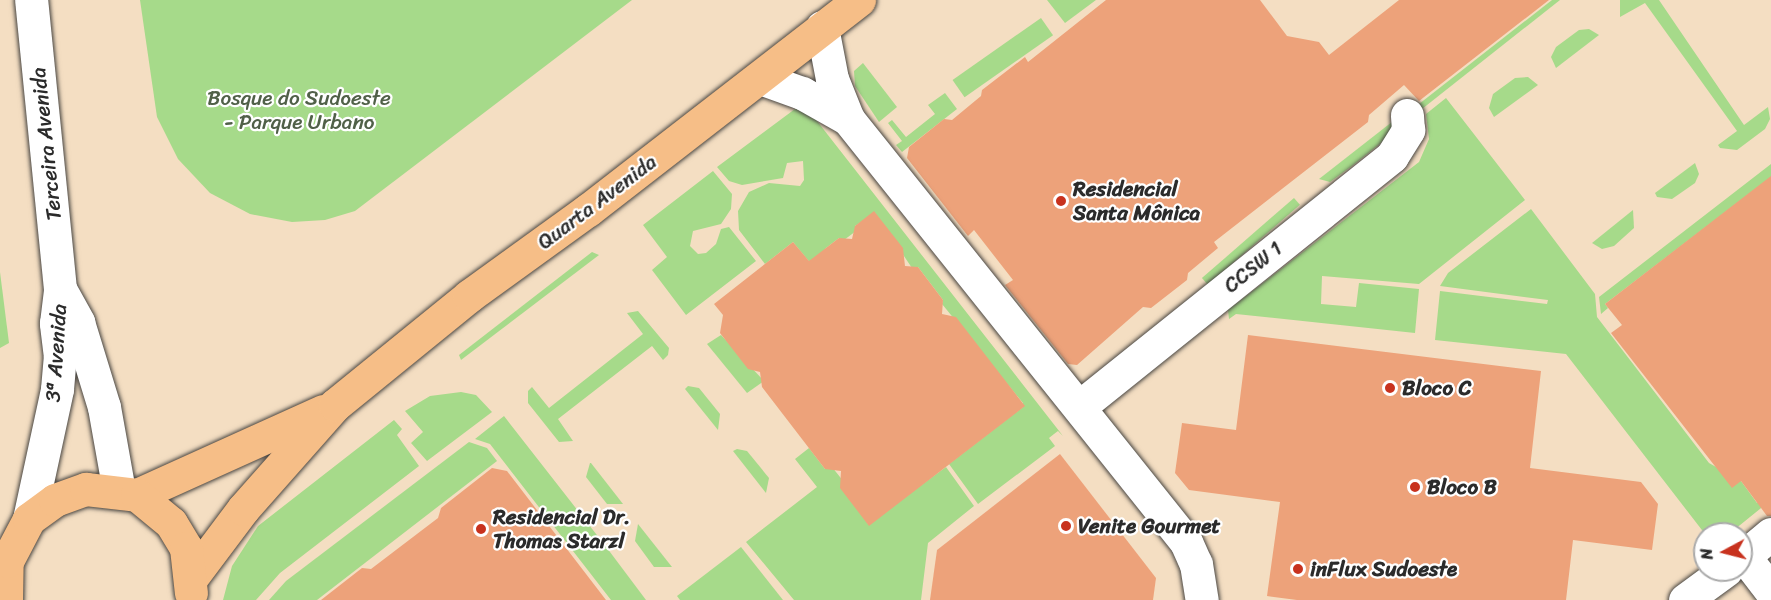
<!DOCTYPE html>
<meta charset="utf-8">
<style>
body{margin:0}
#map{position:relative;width:1771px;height:600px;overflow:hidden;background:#f4dec2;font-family:Sriracha,sans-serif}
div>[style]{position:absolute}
.green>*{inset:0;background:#a6da8a;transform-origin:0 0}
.building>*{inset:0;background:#eda27a}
.roads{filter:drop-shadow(0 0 2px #494642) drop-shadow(0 0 2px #494642)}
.minor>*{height:33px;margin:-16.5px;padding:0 16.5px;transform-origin:16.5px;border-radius:16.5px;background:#fff}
.major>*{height:33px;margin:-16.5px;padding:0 16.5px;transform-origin:16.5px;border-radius:16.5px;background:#f6be87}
.dots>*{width:16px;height:16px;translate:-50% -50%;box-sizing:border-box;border:3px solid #fff;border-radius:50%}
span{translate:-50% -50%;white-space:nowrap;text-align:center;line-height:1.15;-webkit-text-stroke:4.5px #fff;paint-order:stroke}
.park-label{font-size:21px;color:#506048}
.street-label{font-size:21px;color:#2b2b2b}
.poi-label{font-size:21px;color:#2b2b2b;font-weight:700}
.left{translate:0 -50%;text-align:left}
.north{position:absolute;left:1693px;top:522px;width:60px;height:60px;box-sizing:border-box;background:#fff;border:2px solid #aaa;border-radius:50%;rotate:263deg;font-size:16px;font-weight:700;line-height:24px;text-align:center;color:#2b2b2b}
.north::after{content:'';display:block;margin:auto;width:21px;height:27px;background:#c8321e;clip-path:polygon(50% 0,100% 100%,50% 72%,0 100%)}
</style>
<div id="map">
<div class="green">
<div style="clip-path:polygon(140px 0,632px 0,355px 211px,325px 220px,292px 222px,250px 214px,210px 193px,178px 159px,157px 117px)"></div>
<div style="clip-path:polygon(1047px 0,1096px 0,1065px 23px)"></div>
<div style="clip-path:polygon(1552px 0,1560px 0,1422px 109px,1419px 104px)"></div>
<div style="clip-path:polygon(1620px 0,1659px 0,1744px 125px,1768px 107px,1770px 119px,1765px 129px,1737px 150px,1720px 148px,1718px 145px,1737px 131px,1645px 3px,1620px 17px)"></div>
<div style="left:1041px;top:18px;width:21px;height:108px;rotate:55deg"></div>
<div style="clip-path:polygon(1589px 29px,1599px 35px,1556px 68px,1551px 57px,1556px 47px,1579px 30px)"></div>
<div style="clip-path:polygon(863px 63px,897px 107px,879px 122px,855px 86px,854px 71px)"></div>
<div style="clip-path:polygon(1528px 77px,1538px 85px,1494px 117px,1489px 108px,1493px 94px,1515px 78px)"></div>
<div style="clip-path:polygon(945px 93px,957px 109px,902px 152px,896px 145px,902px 141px,888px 123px,892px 120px,906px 137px,935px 114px,928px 105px)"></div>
<div style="clip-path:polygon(1446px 98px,1525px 200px,1419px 284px,1322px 276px,1321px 304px,1356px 307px,1359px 283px,1419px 289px,1415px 333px,1236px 314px,1229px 319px,1228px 310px,1419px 162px,1429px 139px,1426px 114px)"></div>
<div style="clip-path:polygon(799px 106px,810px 112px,1063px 436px,1058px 431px,1054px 434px,1049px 438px,1055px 446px,978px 504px,949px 464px,1023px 407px,1023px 403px,942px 304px,943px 300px,918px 267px,912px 268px,875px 213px,855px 226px,856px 231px,844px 240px,839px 238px,826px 248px,812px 265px,793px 242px,765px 264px,739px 230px,738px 211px,749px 192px,769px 183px,800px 186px,804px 180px,803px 161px,787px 163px,783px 178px,742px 185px,729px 181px,717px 167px)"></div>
<div style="clip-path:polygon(1397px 118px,1386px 139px,1352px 166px,1330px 182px,1319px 179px)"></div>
<div style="clip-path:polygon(1695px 163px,1699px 174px,1695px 183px,1672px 199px,1657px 197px,1655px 193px)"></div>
<div style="clip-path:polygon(1771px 164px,1771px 177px,1605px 304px,1608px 308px,1601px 314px,1599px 297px)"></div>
<div style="clip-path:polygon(713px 171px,732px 194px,731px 209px,721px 224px,693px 231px,690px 246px,698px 254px,706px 253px,716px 244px,721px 229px,729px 227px,756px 261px,686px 315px,652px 270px,667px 257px,643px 225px)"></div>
<div style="left:1294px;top:198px;width:9px;height:122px;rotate:49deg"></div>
<div style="clip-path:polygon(1531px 209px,1595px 294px,1597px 317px,1709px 463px,1741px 481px,1757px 503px,1771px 500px,1729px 534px,1705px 534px,1566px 354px,1435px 340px,1440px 291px,1547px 304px,1548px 300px,1440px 286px,1448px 273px)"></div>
<div style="clip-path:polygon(1633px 210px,1634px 228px,1614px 246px,1602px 249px,1592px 243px)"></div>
<div style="clip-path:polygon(592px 252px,599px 255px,461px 360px,459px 355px)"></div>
<div style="clip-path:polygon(0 272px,9px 343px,0 348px)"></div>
<div style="clip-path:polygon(638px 311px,669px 348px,668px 355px,663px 360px,652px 346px,558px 419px,573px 441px,559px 442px,528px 403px,528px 391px,532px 387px,549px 408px,643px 334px,627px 313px)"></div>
<div style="clip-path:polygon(721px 335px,764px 381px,747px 393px,707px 344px)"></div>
<div style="clip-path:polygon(688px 386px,699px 388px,720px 414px,718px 430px,685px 389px)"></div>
<div style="clip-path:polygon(461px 392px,476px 395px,492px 412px,427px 461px,411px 443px,423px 432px,405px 411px,430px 396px)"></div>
<div style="clip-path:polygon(504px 416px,607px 548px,646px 600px,611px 600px,490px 444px,475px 439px)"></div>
<div style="clip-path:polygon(394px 420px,402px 429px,397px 435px,419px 466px,280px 573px,256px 600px,223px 600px,232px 566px,258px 526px)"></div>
<div style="clip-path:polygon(469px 442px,487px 448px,497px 461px,317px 600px,269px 600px,286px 581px)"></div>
<div style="clip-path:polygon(809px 448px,825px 469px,832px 467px,844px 482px,868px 524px,946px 467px,974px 506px,928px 543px,921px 600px,794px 600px,746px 542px,817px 487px,795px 459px)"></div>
<div style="clip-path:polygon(737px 449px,747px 451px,769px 478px,766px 493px,733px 451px)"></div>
<div style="clip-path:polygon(590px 463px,591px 463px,623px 504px,607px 504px,586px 477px)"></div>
<div style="clip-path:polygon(638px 524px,672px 567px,654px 567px,635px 541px)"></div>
<div style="clip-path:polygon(741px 547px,783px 600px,680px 600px,677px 596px)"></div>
</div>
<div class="building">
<div style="clip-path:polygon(1106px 0,1260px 0,1287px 36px,1319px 42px,1329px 55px,1399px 0,1549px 0,1419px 101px,1404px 85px,1369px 115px,1368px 122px,1214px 242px,1218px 248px,1188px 273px,1187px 280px,1151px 308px,1143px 307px,1077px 365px,1068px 364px,1005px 285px,1013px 280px,974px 230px,968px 236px,907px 158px,909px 147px,944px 119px,952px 120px,981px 96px,982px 90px,1025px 57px,1028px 62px)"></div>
<div style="clip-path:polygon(1771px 176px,1771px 516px,1767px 516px,1741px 481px,1732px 488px,1611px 333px,1622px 325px,1605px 304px)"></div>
<div style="clip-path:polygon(874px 211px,903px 248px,905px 266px,918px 267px,943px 300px,942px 314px,956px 317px,1025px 406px,869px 526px,840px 488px,841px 471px,825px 469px,762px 387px,760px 372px,748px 369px,720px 333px,723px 315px,714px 304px,793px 242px,809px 261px,839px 238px,852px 239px,855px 226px)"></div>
<div style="clip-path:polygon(1248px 335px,1541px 371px,1530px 468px,1641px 482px,1658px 504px,1652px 550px,1573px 540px,1566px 600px,1297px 600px,1267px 596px,1280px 502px,1189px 490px,1175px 473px,1182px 423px,1236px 430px)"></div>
<div style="clip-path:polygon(1060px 454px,1156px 578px,1153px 600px,930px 600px,937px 550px)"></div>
<div style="clip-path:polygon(492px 468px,507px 471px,606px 600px,321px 600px,362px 568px,371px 569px,438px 518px,441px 508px)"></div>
</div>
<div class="roads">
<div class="minor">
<div style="left:822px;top:27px;width:53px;rotate:79.1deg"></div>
<div style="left:832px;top:79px;width:43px;rotate:68.2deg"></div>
<div style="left:848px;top:119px;width:541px;rotate:51.37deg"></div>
<div style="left:1186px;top:542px;width:24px;rotate:66deg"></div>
<div style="left:1196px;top:564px;width:36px;rotate:81deg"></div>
<div style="left:760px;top:78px;width:45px;rotate:19.7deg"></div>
<div style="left:802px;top:93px;width:53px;rotate:29.5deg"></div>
<div style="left:60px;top:289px;width:38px;rotate:61deg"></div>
<div style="left:78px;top:322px;width:89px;rotate:73deg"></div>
<div style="left:104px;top:407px;width:85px;rotate:79.9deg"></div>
<div style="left:1079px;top:407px;width:401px;rotate:-38.7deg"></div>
<div style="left:1392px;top:156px;width:31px;rotate:-58deg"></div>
<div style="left:1408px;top:130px;width:15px;rotate:-94deg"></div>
<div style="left:29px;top:519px;width:133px;rotate:-77.8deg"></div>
<div style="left:57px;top:389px;width:32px;rotate:-85deg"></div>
<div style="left:60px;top:357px;width:34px;rotate:-97deg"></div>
<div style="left:56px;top:323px;width:34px;rotate:-83deg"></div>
<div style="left:60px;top:289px;width:290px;rotate:-95.7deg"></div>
<div style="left:1744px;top:556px;width:44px;rotate:52.4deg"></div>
<div style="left:1741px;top:559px;width:39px;rotate:-40deg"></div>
<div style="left:1685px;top:600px;width:51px;rotate:-36.2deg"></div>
</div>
<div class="major">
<div style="left:137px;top:495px;width:204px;rotate:-24.3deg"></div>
<div style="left:192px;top:577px;width:85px;rotate:-53.1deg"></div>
<div style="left:243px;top:509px;width:139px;rotate:-48.5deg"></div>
<div style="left:335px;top:405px;width:173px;rotate:-39.1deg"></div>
<div style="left:469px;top:296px;width:147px;rotate:-35.9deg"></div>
<div style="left:588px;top:210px;width:343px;rotate:-37.8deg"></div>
<div style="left:6px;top:600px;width:39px;rotate:-89deg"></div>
<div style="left:7px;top:561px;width:47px;rotate:-62.4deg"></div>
<div style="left:29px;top:519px;width:32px;rotate:-36deg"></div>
<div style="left:55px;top:500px;width:33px;rotate:-20deg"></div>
<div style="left:86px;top:489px;width:51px;rotate:6.7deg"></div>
<div style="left:137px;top:495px;width:44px;rotate:39.5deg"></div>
<div style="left:171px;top:523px;width:29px;rotate:59deg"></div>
<div style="left:186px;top:548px;width:45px;rotate:83.7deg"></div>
</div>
</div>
<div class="dots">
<div style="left:1061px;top:201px;background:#c8321e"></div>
<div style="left:1390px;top:388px;background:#c8321e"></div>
<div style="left:1415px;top:487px;background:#c8321e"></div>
<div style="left:1066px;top:526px;background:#c8321e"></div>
<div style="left:481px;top:529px;background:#c8321e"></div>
<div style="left:1298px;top:569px;background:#c8321e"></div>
</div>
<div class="park-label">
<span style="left:299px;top:110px">Bosque do Sudoeste<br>- Parque Urbano</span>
</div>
<div class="street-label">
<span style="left:46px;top:144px;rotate:-96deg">Terceira Avenida</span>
<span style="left:597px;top:202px;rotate:-37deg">Quarta Avenida</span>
<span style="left:1253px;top:267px;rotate:-39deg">CCSW 1</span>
<span style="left:56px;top:353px;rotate:-86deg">3ª Avenida</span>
</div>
<div class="poi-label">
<span class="left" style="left:1073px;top:201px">Residencial<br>Santa Mônica</span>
<span class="left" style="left:1402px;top:388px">Bloco C</span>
<span class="left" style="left:1427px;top:487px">Bloco B</span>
<span class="left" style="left:493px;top:529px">Residencial Dr.<br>Thomas Starzl</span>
<span class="left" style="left:1078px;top:526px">Venite Gourmet</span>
<span class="left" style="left:1310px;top:569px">inFlux Sudoeste</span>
</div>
<div class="north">N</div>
</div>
